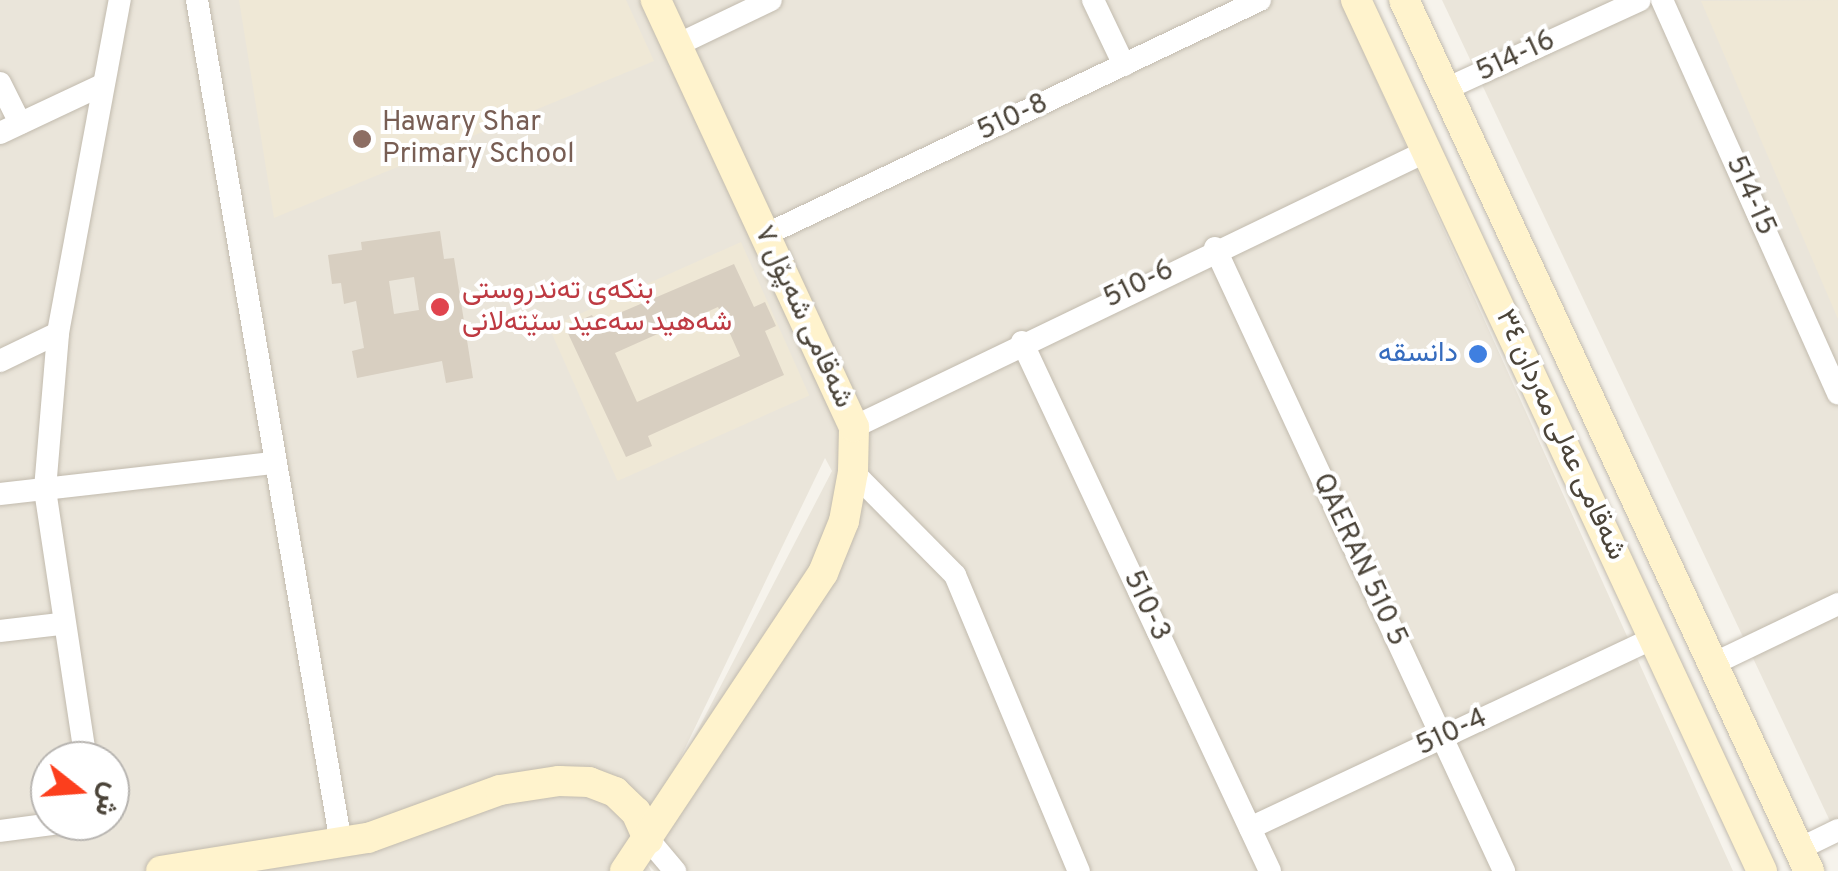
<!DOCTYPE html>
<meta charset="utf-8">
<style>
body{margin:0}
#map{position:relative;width:1838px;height:871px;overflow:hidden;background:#f6f3ec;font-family:Overpass,Vazirmatn,sans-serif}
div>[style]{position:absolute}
.residential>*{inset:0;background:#eae5da}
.education>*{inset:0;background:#efe8d6;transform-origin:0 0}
.building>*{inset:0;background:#d8cfc1}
.roads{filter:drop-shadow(0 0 2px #c2bbae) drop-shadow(0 0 2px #c2bbae)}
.street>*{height:22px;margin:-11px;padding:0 11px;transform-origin:11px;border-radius:11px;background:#fff}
.secondary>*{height:30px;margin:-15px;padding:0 15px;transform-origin:15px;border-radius:15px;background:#fff3cd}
.dots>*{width:28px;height:28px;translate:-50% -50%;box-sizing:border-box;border:5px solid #fff;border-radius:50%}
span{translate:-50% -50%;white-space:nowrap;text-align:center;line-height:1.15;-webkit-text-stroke:8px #fff;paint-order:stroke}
.street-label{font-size:28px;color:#4b4439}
.education-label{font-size:28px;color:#785e54}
.left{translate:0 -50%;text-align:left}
.health-label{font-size:28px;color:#be3a42}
.shop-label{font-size:28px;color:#366cbe}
.right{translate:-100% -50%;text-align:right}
.north{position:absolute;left:30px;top:741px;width:100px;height:100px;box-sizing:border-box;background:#fff;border:2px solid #b7b4b0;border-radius:50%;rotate:107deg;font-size:28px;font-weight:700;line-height:40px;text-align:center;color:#4b4439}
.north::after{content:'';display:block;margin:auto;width:35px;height:45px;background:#fc3f1d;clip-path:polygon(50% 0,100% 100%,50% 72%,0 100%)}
</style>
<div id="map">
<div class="residential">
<div style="clip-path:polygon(evenodd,0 0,1340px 0,1733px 871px,654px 871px,647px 863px,651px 871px,0 871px,0 0,825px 458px,832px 471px,661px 801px,660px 800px,825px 458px,0 0,50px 761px,110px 761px,110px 821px,50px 821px,50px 761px)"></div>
<div style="clip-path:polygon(1442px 0,1838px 0,1838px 838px)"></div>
</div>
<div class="education">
<div style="clip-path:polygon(239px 0,626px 0,654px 61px,274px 218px)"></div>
<div style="clip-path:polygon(1838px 0,1838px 319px,1701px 1px)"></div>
<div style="left:741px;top:242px;width:168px;height:210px;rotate:66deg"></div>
</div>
<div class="building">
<div style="clip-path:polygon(evenodd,440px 231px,444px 259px,454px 258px,473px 378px,446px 383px,442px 361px,357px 378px,352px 351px,364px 348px,356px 301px,344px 304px,341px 283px,332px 284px,328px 255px,362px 250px,361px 242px,440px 231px,414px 277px,419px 310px,394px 314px,389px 281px,414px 277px)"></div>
<div style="clip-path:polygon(evenodd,734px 264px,754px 307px,765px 302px,776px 326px,765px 331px,784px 375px,648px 436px,652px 446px,626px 457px,565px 327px,592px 315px,596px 323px,734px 264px,718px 307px,740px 356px,637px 402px,615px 353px,718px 307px)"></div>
</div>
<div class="roads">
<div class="street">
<div style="left:197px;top:0;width:855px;rotate:80.31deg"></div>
<div style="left:1093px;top:0;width:72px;rotate:64.5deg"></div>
<div style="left:1662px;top:0;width:431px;rotate:65.9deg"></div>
<div style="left:677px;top:45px;width:104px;rotate:-25.6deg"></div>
<div style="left:0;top:83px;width:45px;rotate:63.4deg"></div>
<div style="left:1446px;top:89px;width:213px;rotate:-24.6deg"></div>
<div style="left:0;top:133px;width:113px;rotate:-25.2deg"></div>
<div style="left:765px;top:235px;width:548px;rotate:-25.4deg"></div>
<div style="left:1215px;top:248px;width:687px;rotate:65.11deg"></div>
<div style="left:1022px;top:342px;width:584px;rotate:64.88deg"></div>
<div style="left:0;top:361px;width:64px;rotate:-25.8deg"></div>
<div style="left:854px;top:427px;width:636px;rotate:-25.72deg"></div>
<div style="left:853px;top:472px;width:145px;rotate:45.3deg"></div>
<div style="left:955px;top:575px;width:321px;rotate:67.3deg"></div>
<div style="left:0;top:494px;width:274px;rotate:-6.5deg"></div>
<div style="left:0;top:631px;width:60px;rotate:-6.7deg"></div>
<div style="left:1713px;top:664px;width:139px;rotate:-25.6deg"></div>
<div style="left:86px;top:761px;width:275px;rotate:-98.6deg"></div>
<div style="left:45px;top:489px;width:157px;rotate:-85.2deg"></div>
<div style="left:58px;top:333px;width:339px;rotate:-79.5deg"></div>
<div style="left:1250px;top:828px;width:446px;rotate:-25.2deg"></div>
<div style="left:0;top:831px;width:76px;rotate:-7.6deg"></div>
<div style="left:648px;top:839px;width:42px;rotate:49.8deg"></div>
<div style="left:1799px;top:849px;width:43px;rotate:-26deg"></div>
</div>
<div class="secondary">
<div style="left:1356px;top:0;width:961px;rotate:65.01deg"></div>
<div style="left:1404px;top:0;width:961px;rotate:65.06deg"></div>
<div style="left:161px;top:871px;width:210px;rotate:-9.1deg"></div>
<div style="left:368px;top:838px;width:140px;rotate:-20deg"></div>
<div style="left:500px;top:790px;width:60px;rotate:-8.7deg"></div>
<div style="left:559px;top:781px;width:30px;rotate:2deg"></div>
<div style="left:589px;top:782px;width:28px;rotate:21deg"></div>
<div style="left:615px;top:792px;width:29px;rotate:44deg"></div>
<div style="left:636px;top:812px;width:30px;rotate:66deg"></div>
<div style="left:625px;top:871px;width:358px;rotate:-56.4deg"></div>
<div style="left:823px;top:573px;width:56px;rotate:-68deg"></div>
<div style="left:844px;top:521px;width:50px;rotate:-79.6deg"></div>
<div style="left:853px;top:472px;width:45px;rotate:-88.7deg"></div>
<div style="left:854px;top:427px;width:471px;rotate:-114.9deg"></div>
</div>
</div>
<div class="dots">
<div style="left:362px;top:139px;background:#8d6e63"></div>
<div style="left:440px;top:307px;background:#e0444e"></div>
<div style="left:1478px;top:354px;background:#3f7fe0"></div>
</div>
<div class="street-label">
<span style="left:1516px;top:57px;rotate:-25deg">514-16</span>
<span style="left:1013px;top:118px;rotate:-25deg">510-8</span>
<span style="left:1750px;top:196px;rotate:66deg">514-15</span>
<span style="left:1139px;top:285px;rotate:-26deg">510-6</span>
<span style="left:803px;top:317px;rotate:65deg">شەقامی شەپۆل ٧</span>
<span style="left:1560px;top:435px;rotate:65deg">شەقامی عەلی مەردان ٣٤</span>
<span style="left:1359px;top:560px;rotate:65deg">QAERAN 510 5</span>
<span style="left:1146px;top:606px;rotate:65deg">510-3</span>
<span style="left:1452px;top:733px;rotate:-25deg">510-4</span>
</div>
<div class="education-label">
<span class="left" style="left:382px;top:139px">Hawary Shar<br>Primary School</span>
</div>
<div class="health-label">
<span class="left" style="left:462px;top:307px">بنکەی تەندروستی<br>شەهید سەعید سێتەلانی</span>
</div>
<div class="shop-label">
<span class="right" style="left:1458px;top:354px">دانسقه</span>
</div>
<div class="north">ش</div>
</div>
